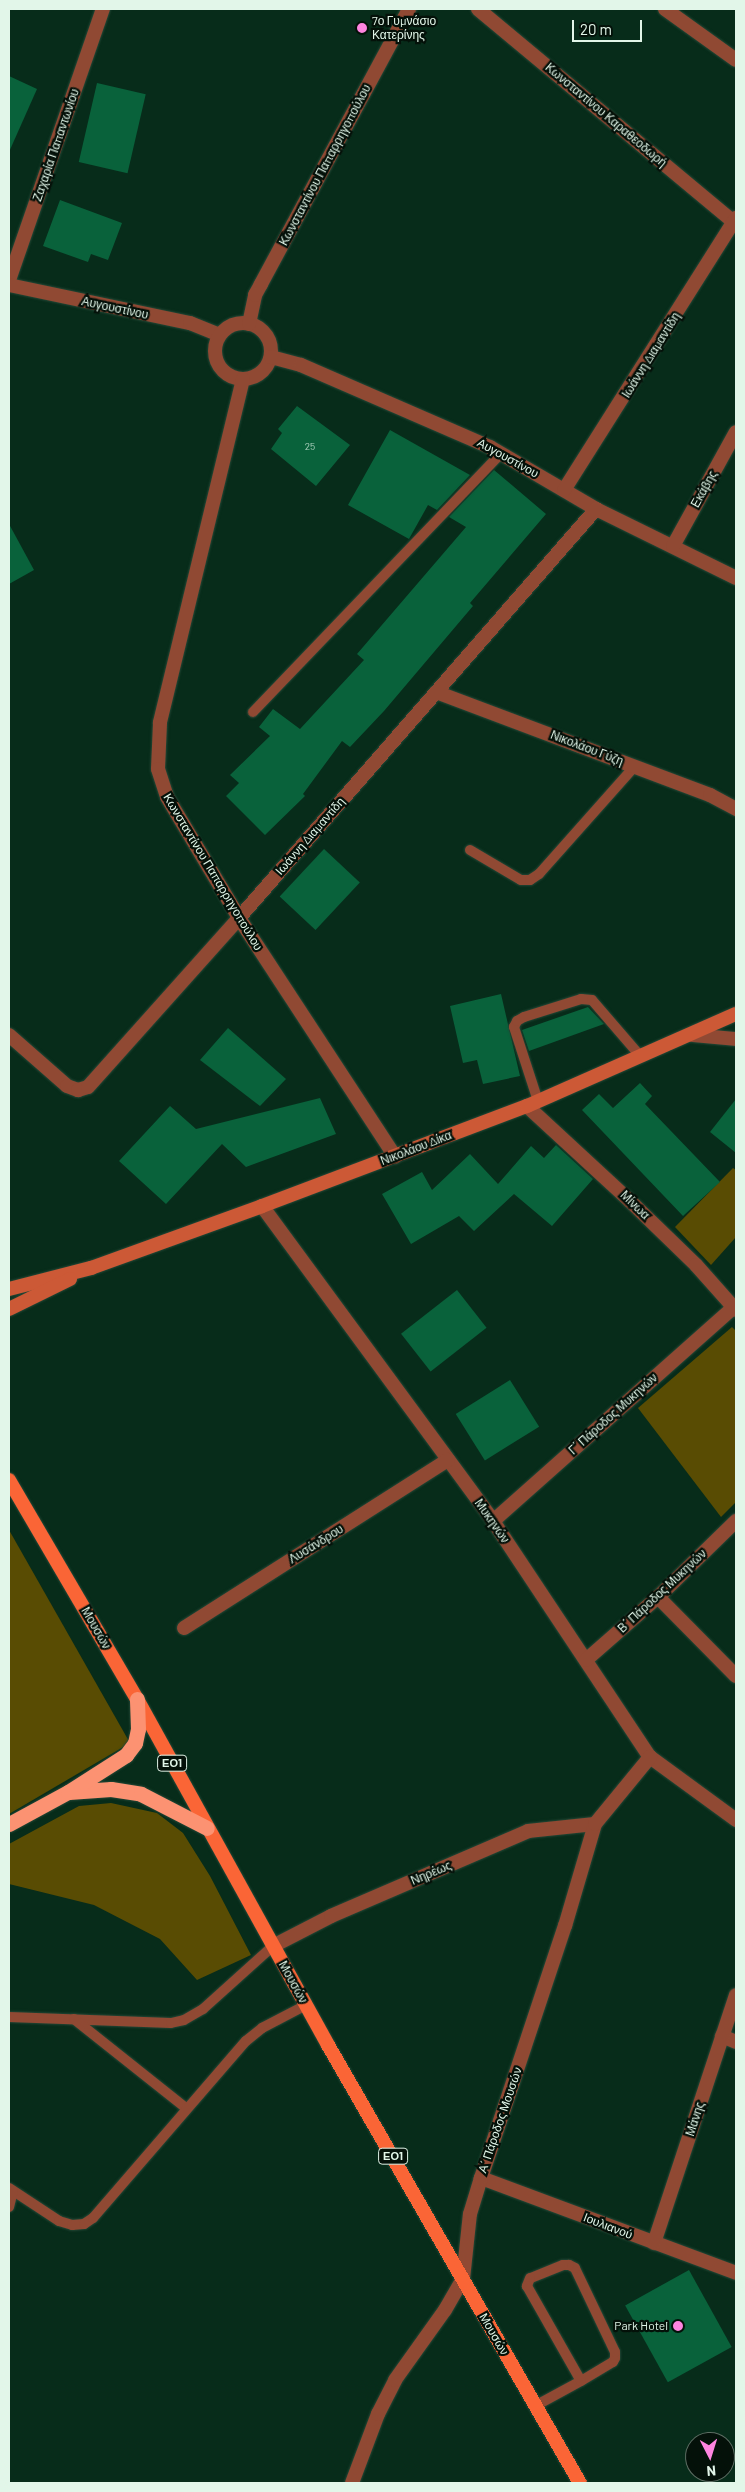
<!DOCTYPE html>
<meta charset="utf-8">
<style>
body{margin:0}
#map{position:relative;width:745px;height:2492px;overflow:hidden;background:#072c1a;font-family:Barlow,sans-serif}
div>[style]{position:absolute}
.green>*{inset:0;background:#594c03}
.building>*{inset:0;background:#09623b;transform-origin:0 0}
.roads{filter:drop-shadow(0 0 1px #264837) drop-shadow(0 0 1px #264837)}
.service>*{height:10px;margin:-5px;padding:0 5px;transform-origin:5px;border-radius:5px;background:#904933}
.minor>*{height:14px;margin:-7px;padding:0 7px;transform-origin:7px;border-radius:7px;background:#904933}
.minor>.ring{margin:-7px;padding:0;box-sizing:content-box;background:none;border:14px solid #904933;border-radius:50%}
.tertiary>*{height:14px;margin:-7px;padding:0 7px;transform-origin:7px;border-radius:7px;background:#904933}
.secondary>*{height:14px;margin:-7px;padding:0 7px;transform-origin:7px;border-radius:7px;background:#cc5936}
.primary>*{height:14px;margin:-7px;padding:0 7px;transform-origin:7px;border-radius:7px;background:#fa6536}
.motorway>*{height:15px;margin:-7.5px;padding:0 7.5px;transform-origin:7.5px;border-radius:7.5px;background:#fc9272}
.dots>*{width:14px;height:14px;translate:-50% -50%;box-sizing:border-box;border:2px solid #041109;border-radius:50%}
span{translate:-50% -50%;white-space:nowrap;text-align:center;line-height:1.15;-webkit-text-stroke:4.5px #041109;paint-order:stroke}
.number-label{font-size:10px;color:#acd1be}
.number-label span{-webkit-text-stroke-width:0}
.shield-label span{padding:1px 4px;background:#041109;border:1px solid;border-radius:4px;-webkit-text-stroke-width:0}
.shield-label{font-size:11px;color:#e2f6e9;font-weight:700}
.poi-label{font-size:12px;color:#e2f6e9}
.left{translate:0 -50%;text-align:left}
.right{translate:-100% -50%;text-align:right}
.street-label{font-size:12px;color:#e2f6e9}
.frame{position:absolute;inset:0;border:10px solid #e2f6e9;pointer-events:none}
.north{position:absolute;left:685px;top:2432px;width:50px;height:50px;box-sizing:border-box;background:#041109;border:1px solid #5d6d63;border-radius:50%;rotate:175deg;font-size:14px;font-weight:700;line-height:20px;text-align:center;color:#e2f6e9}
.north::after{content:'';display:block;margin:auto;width:18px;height:22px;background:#fe85e0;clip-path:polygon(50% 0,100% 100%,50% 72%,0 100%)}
.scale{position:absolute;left:572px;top:20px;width:70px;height:22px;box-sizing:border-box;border:2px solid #e2f6e9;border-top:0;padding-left:6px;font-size:15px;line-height:18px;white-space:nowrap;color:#e2f6e9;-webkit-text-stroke:4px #041109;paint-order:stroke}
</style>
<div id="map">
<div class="green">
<div style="clip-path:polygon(733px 1168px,736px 1170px,736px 1237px,711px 1265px,675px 1227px)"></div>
<div style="clip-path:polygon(732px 1327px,736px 1331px,736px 1502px,721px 1517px,638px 1408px)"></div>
<div style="clip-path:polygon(9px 1530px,130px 1743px,9px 1814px)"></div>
<div style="clip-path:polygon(111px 1803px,157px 1813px,183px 1833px,210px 1876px,251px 1955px,197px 1980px,160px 1939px,94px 1905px,9px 1884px,9px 1844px,79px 1806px)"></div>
</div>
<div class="building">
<div style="clip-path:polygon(9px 76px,37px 89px,9px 152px)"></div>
<div style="left:97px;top:83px;width:50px;height:81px;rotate:13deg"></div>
<div style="clip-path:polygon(60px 200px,122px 223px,108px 260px,91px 254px,88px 262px,43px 246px)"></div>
<div style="clip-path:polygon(297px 406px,350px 445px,316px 486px,271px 449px,282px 433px,278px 429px)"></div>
<div style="clip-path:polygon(390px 430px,470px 475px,437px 510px,428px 505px,409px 539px,348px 505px)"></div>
<div style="clip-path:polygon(494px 470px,546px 514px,470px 603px,473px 606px,384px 711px,350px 747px,342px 741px,303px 794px,305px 796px,265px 835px,226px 796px,239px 783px,230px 775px,270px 736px,259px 727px,273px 709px,300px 729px,364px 660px,357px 654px,466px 527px,449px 517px)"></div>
<div style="clip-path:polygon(9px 524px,34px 570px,9px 584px)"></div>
<div style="left:324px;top:849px;width:49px;height:65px;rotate:43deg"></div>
<div style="clip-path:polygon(501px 994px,520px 1076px,483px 1084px,477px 1060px,463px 1063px,450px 1006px)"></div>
<div style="clip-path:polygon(588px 1007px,604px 1024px,529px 1051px,522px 1030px)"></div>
<div style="clip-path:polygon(228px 1028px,286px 1079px,260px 1106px,200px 1060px)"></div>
<div style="clip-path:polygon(640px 1083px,652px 1096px,645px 1104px,720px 1182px,683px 1216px,582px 1110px,599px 1094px,613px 1108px)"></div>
<div style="clip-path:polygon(320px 1098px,336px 1134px,246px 1167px,222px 1144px,166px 1204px,119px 1161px,170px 1106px,196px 1129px)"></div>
<div style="clip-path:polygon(736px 1099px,736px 1153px,710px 1132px)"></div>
<div style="clip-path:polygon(556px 1145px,593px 1179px,552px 1226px,514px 1194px,474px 1231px,459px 1216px,411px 1244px,382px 1194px,422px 1172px,432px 1190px,470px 1154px,498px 1184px,531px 1146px,544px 1158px)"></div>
<div style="left:457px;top:1290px;width:48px;height:71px;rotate:52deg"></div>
<div style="left:510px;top:1380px;width:55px;height:64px;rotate:58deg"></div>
<div style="left:689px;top:2270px;width:88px;height:73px;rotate:61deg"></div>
</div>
<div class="roads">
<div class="service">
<div style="left:253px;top:712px;width:359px;rotate:-46.2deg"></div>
<div style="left:470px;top:850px;width:59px;rotate:30.5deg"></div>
<div style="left:521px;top:880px;width:9px"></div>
<div style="left:530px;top:880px;width:11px;rotate:-34deg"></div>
<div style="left:539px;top:874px;width:144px;rotate:-48.4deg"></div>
<div style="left:538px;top:1101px;width:78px;rotate:-108deg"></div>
<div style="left:514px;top:1027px;width:7px;rotate:-63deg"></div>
<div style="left:517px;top:1021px;width:8px;rotate:-30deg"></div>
<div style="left:524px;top:1017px;width:60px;rotate:-17.5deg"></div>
<div style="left:581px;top:999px;width:11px;rotate:5deg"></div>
<div style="left:592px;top:1000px;width:75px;rotate:49.3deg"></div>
<div style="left:9px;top:2017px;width:162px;rotate:2.1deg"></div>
<div style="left:171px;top:2023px;width:13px;rotate:-13deg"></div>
<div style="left:184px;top:2020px;width:22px;rotate:-30deg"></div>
<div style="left:203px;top:2009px;width:94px;rotate:-42deg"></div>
<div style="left:74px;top:2019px;width:144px;rotate:38.5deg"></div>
<div style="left:9px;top:2188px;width:60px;rotate:33.4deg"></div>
<div style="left:59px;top:2221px;width:14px;rotate:17deg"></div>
<div style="left:72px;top:2225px;width:12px;rotate:-5deg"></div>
<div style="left:84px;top:2224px;width:11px;rotate:-34deg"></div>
<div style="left:93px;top:2218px;width:234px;rotate:-49.2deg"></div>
<div style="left:246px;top:2041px;width:21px;rotate:-39deg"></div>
<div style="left:262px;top:2028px;width:50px;rotate:-27.6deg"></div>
<div style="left:9px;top:2207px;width:16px;rotate:-76deg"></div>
<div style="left:535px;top:2406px;width:52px;rotate:-28.5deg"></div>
<div style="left:581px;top:2381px;width:37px;rotate:-31deg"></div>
<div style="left:613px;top:2362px;width:4px;rotate:-63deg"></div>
<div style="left:615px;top:2358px;width:6px;rotate:-90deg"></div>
<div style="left:615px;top:2352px;width:93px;rotate:-115.5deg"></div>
<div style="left:575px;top:2268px;width:7px;rotate:-153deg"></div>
<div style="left:569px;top:2265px;width:6px;rotate:180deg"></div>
<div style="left:563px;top:2265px;width:35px;rotate:158deg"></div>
<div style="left:530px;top:2278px;width:9px;rotate:111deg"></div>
<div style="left:527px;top:2286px;width:109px;rotate:60.4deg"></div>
</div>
<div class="minor">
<div style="left:478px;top:9px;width:333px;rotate:39.8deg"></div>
<div style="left:9px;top:280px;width:287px;rotate:-70.9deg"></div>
<div style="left:9px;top:285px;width:185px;rotate:11.9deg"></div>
<div style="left:190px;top:323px;width:32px;rotate:22deg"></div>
<div class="ring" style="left:215px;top:323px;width:42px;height:42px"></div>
<div style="left:249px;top:324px;width:30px;rotate:-78deg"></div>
<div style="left:255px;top:295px;width:13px;rotate:-61deg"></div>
<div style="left:261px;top:284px;width:312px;rotate:-61.7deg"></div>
<div style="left:271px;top:357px;width:31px;rotate:15deg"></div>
<div style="left:301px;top:365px;width:206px;rotate:23.5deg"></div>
<div style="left:490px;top:447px;width:123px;rotate:30.3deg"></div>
<div style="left:596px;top:509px;width:156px;rotate:26.2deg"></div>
<div style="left:243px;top:379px;width:354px;rotate:103.6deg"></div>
<div style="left:160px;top:723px;width:46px;rotate:92.5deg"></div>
<div style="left:158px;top:769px;width:29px;rotate:72deg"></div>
<div style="left:167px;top:797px;width:141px;rotate:59.2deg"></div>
<div style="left:239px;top:918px;width:285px;rotate:56.8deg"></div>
<div style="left:564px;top:490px;width:322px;rotate:-57.7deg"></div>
<div style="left:673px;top:546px;width:130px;rotate:-61.1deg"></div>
<div style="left:436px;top:692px;width:293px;rotate:20.6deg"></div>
<div style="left:710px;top:795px;width:30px;rotate:28deg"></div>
<div style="left:9px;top:1035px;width:77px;rotate:41.3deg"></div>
<div style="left:67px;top:1086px;width:12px;rotate:20deg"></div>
<div style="left:78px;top:1090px;width:10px;rotate:-17deg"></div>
<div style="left:88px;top:1087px;width:227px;rotate:-48.2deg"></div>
<div style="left:239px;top:918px;width:543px;rotate:-48.88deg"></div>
<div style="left:527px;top:1106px;width:140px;rotate:42.7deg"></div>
<div style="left:630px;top:1201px;width:92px;rotate:44.1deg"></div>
<div style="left:696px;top:1265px;width:60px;rotate:48.4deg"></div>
<div style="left:262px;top:1206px;width:391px;rotate:53.7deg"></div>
<div style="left:493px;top:1521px;width:283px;rotate:56.4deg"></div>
<div style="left:650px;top:1757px;width:107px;rotate:36.2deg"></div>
<div style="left:493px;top:1521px;width:322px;rotate:-41.6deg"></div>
<div style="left:658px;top:1597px;width:111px;rotate:45.4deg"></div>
<div style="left:184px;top:1628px;width:313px;rotate:-32.5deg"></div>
<div style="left:586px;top:1660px;width:96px;rotate:-41.2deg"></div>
<div style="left:658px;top:1597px;width:109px;rotate:-44.3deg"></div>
<div style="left:273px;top:1946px;width:65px;rotate:-27.3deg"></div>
<div style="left:331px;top:1916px;width:215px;rotate:-23.3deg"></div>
<div style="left:528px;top:1831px;width:67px;rotate:-6deg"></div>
<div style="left:722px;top:2036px;width:15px;rotate:23deg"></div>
<div style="left:481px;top:2178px;width:272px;rotate:20.4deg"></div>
<div style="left:654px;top:2243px;width:261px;rotate:-71.7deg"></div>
<div style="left:352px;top:2483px;width:74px;rotate:-69.4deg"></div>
<div style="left:378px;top:2414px;width:38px;rotate:-63deg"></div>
<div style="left:395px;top:2380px;width:86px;rotate:-54.5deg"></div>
<div style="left:445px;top:2310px;width:36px;rotate:-60deg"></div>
<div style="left:463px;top:2279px;width:65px;rotate:-83.9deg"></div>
<div style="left:470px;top:2214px;width:38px;rotate:-73deg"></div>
<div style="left:481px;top:2178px;width:266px;rotate:-71.6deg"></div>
<div style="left:565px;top:1926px;width:106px;rotate:-73.6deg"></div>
<div style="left:595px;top:1824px;width:87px;rotate:-50.6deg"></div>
</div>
<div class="tertiary">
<div style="left:665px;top:9px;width:87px;rotate:35.7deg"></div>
<div style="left:692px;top:1035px;width:44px;rotate:5.2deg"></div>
</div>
<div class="secondary">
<div style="left:9px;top:1289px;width:85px;rotate:-14.4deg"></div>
<div style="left:91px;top:1268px;width:182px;rotate:-19.9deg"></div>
<div style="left:262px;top:1206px;width:283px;rotate:-20.7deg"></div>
<div style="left:527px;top:1106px;width:228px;rotate:-23.8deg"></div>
<div style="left:9px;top:1309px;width:68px;rotate:-26.2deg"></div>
</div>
<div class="primary">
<div style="left:9px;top:1480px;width:254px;rotate:59.7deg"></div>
<div style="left:137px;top:1699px;width:395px;rotate:61.1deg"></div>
<div style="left:328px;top:2045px;width:505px;rotate:60.09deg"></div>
</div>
<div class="motorway">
<div style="left:69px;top:1792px;width:42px;rotate:-4.1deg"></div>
<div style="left:111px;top:1789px;width:30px;rotate:9deg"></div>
<div style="left:141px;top:1794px;width:74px;rotate:27.3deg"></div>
<div style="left:9px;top:1824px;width:67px;rotate:-28.5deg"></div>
<div style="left:68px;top:1792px;width:69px;rotate:-32.5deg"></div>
<div style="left:126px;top:1755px;width:15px;rotate:-53deg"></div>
<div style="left:135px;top:1743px;width:14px;rotate:-78deg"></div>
<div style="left:138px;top:1729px;width:30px;rotate:-92deg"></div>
</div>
</div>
<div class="dots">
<div style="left:362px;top:28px;background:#fe85e0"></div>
<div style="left:678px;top:2326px;background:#fe85e0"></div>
</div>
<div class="number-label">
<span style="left:310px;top:447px">25</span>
</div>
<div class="shield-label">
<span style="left:172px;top:1763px">ΕΟ1</span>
<span style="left:393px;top:2156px">ΕΟ1</span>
</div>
<div class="poi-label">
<span class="left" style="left:372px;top:28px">7ο Γυμνάσιο<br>Κατερίνης</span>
<span class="right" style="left:668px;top:2326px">Park Hotel</span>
</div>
<div class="street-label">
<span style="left:606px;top:115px;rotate:40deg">Κωνσταντίνου Καραθεοδωρή</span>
<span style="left:56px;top:145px;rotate:-71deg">Ζαχαρία Παπαντωνίου</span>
<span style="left:325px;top:165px;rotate:-62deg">Κωνσταντίνου Παπαρρηγοπούλου</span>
<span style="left:115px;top:308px;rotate:12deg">Αυγουστίνου</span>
<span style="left:651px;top:355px;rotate:-58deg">Ιωάννη Διαμαντίδη</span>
<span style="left:508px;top:458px;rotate:29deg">Αυγουστίνου</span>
<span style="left:704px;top:489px;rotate:-61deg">Εκάβης</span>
<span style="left:587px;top:748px;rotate:21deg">Νικολάου Γύζη</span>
<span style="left:310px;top:836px;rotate:-49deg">Ιωάννη Διαμαντίδη</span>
<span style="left:213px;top:872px;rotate:59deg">Κωνσταντίνου Παπαρρηγοπούλου</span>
<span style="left:416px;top:1148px;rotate:-21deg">Νικολάου Δίκα</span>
<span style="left:635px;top:1205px;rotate:44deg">Μίνωα</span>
<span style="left:613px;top:1414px;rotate:-42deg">Γ΄ Πάροδος Μυκηνών</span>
<span style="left:492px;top:1521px;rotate:55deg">Μυκηνών</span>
<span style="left:316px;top:1544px;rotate:-32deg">Λυσάνδρου</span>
<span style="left:662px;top:1591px;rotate:-43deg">Β΄ Πάροδος Μυκηνών</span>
<span style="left:96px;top:1628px;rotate:60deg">Μουσών</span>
<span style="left:431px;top:1873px;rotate:-23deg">Νηρέως</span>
<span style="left:293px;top:1982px;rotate:61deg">Μουσών</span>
<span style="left:695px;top:2119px;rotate:-72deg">Μάνης</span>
<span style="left:500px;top:2120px;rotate:-71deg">Α΄ Πάροδος Μουσών</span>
<span style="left:608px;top:2226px;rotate:21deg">Ιουλιανού</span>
<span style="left:494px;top:2334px;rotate:60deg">Μουσών</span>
</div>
<div class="frame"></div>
<div class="north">N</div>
<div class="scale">20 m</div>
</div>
